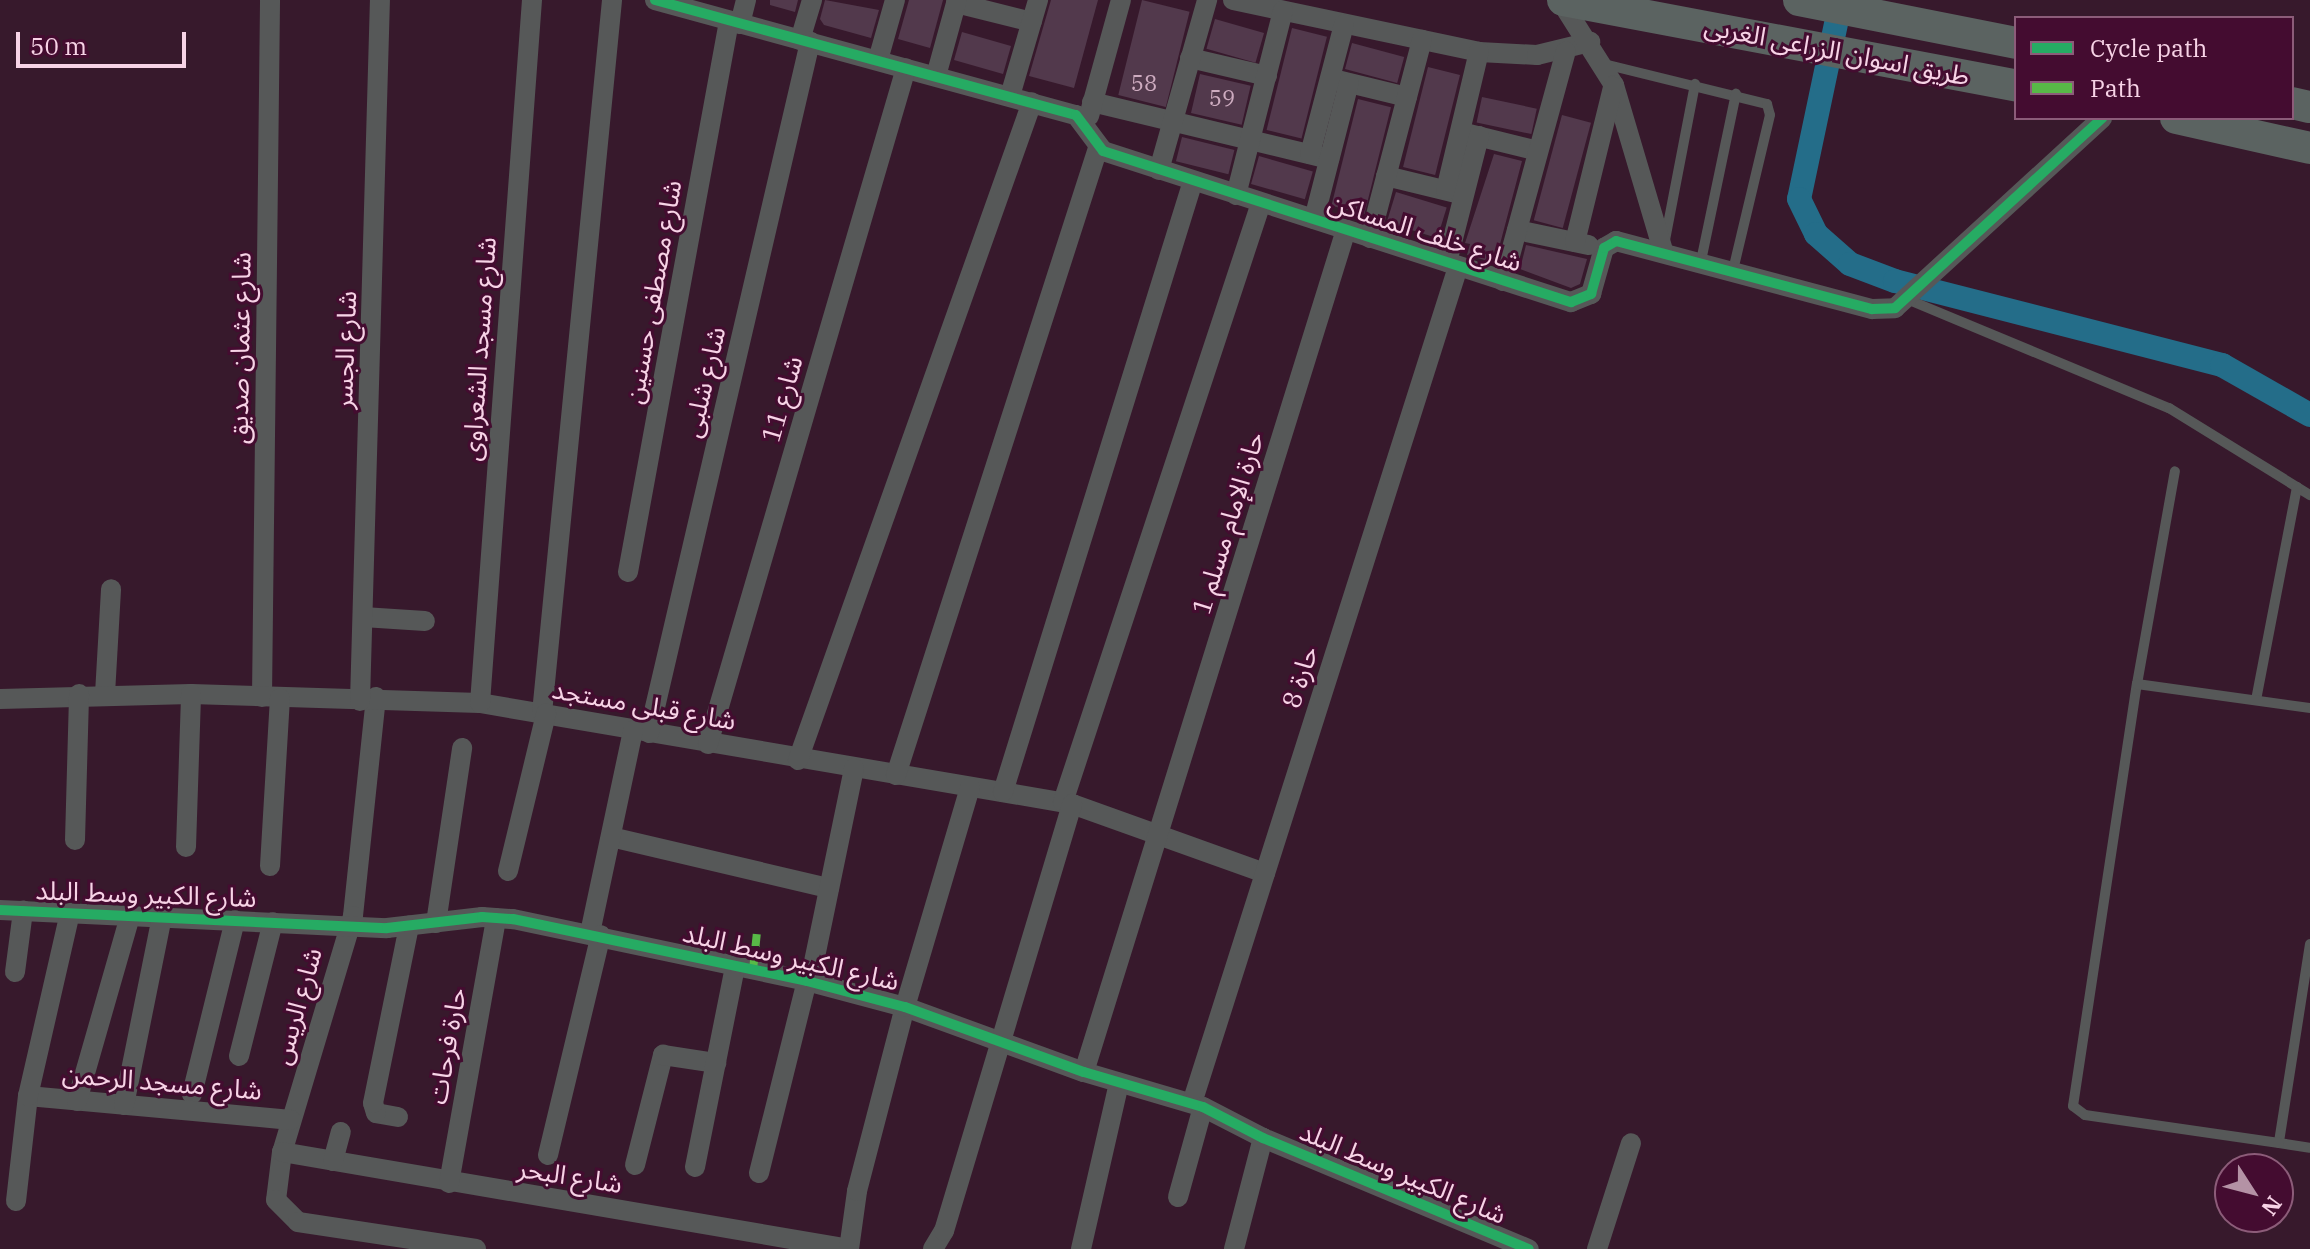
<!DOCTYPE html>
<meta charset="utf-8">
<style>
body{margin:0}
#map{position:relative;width:2310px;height:1249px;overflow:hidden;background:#37192c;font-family:"IBM Plex Serif","Noto Sans Arabic",serif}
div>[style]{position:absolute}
.canal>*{height:24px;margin:-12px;padding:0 12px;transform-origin:12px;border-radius:12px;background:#246d89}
.building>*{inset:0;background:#52394c;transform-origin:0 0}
.lane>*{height:10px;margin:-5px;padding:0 5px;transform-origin:5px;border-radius:5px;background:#565858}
.street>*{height:20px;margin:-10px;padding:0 10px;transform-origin:10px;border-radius:10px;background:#565858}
.primary>*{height:32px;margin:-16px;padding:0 16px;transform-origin:16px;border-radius:16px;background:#5b6361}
.quiet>*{height:8px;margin-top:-4px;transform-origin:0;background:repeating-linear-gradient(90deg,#58b947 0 16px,transparent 0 24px)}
.cycleway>*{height:10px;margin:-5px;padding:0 5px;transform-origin:5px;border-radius:5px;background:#26ab63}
span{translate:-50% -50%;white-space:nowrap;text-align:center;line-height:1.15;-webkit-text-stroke:6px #440c30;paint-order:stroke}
.number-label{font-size:22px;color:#ceacc0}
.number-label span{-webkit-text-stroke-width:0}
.street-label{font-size:26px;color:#f7d3e6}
.legend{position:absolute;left:2014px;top:16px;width:280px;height:104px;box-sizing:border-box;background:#440c30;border:2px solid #8c5c79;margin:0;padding:10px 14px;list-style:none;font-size:24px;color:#f7d3e6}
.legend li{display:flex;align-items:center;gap:16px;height:40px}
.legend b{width:40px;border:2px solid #8c5c79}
.north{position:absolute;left:2214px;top:1153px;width:80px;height:80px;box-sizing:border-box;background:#440c30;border:2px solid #8c5c79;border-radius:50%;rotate:126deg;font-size:22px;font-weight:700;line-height:32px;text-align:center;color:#f7d3e6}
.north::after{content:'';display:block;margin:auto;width:28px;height:36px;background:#b492a5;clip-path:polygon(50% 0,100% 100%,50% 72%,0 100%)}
.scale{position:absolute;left:16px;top:32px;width:170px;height:36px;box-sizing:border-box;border:4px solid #f7d3e6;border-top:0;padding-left:10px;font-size:24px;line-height:28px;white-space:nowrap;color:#f7d3e6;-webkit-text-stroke:6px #440c30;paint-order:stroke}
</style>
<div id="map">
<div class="canal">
<div style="left:1841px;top:0;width:203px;rotate:101.9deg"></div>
<div style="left:1799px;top:199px;width:39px;rotate:64deg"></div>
<div style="left:1816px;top:234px;width:45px;rotate:41.4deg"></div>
<div style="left:1850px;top:264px;width:48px;rotate:20.7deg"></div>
<div style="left:1895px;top:281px;width:338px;rotate:14.4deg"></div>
<div style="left:2222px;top:365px;width:101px;rotate:29.6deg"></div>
</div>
<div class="building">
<div style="clip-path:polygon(770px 0,798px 0,795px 12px,770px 5px)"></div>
<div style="clip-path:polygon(825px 0,879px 10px,871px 38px,824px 25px,820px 19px)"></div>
<div style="clip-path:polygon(909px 0,943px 0,930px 48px,898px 39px)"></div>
<div style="clip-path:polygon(1051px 0,1098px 0,1074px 88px,1029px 76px)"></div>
<div style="left:1142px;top:0;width:49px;height:98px;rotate:14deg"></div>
<div style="left:1215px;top:19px;width:51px;height:31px;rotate:16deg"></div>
<div style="left:1292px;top:28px;width:36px;height:105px;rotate:14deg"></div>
<div style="left:962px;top:32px;width:51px;height:29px;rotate:16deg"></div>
<div style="left:1352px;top:43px;width:54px;height:27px;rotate:15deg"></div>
<div style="left:1428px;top:67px;width:33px;height:103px;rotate:14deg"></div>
<div style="left:1200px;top:74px;width:52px;height:40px;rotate:13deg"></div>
<div style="left:1482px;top:97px;width:56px;height:26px;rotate:12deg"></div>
<div style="left:1358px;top:99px;width:34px;height:110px;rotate:14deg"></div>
<div style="left:1562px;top:115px;width:30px;height:109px;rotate:15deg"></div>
<div style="left:1182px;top:137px;width:54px;height:25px;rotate:14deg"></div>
<div style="clip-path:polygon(1494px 154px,1522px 161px,1495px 263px,1467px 255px,1470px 244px,1465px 243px)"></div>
<div style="left:1259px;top:156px;width:56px;height:29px;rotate:16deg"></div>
<div style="left:1396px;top:192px;width:53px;height:32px;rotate:17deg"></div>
<div style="clip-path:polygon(1526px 245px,1587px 259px,1580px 284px,1571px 288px,1520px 269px)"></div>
</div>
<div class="lane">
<div style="left:1604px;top:64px;width:168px;rotate:13.8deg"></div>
<div style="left:1767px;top:104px;width:11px;rotate:75deg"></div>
<div style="left:1770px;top:115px;width:159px;rotate:103.4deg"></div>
<div style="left:1665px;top:240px;width:159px;rotate:-79.1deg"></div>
<div style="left:1701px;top:261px;width:171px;rotate:-78.2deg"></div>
<div style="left:1909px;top:300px;width:282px;rotate:22.6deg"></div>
<div style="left:2169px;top:408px;width:166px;rotate:31.7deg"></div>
<div style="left:2137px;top:684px;width:216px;rotate:-79.9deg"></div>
<div style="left:2256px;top:700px;width:217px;rotate:-79.1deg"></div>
<div style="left:2310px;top:944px;width:201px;rotate:98.9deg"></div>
<div style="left:2279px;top:1143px;width:31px;rotate:9deg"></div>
<div style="left:2279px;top:1143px;width:196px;rotate:-171.8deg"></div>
<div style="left:2085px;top:1115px;width:15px;rotate:-143deg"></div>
<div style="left:2073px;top:1106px;width:427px;rotate:-81.4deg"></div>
<div style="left:2137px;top:684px;width:175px;rotate:7.9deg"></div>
</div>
<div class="street">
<div style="left:655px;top:0;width:436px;rotate:15.3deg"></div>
<div style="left:1076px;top:115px;width:45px;rotate:53.1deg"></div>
<div style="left:1103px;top:151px;width:492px;rotate:17.9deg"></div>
<div style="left:1571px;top:302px;width:22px;rotate:-22deg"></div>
<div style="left:1591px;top:294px;width:48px;rotate:-74.2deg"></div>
<div style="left:1604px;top:248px;width:14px;rotate:-30deg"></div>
<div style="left:1616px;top:241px;width:265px;rotate:14.9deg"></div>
<div style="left:1872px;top:309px;width:23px;rotate:-2deg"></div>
<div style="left:1895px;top:308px;width:281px;rotate:-42.5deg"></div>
<div style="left:1233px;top:0;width:251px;rotate:11.9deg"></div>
<div style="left:1479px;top:52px;width:58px;rotate:3deg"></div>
<div style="left:1537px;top:55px;width:55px;rotate:-13.8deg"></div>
<div style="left:1560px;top:0;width:101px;rotate:57.6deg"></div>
<div style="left:1614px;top:85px;width:172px;rotate:73.5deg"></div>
<div style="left:956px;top:3px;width:78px;rotate:14deg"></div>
<div style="left:740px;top:24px;width:25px;rotate:-76deg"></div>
<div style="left:800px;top:40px;width:42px;rotate:-73.3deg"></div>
<div style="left:1190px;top:58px;width:79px;rotate:13.2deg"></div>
<div style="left:878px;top:60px;width:62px;rotate:-74.2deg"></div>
<div style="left:936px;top:76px;width:79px;rotate:-74.6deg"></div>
<div style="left:1337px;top:80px;width:72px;rotate:13.7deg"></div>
<div style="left:1010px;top:96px;width:100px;rotate:-73.7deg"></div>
<div style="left:1092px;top:102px;width:244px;rotate:13.5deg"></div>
<div style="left:1089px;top:116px;width:120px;rotate:-74.6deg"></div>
<div style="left:1469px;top:134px;width:71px;rotate:13.8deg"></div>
<div style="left:1310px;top:154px;width:134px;rotate:-75.3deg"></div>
<div style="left:1159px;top:170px;width:177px;rotate:-74.2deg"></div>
<div style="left:1386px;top:176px;width:72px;rotate:13.7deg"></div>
<div style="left:1446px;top:190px;width:142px;rotate:-76.6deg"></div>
<div style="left:1236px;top:195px;width:190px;rotate:-75.7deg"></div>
<div style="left:1314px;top:219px;width:140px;rotate:-75.6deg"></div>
<div style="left:1517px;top:230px;width:73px;rotate:11.9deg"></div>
<div style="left:1370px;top:238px;width:205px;rotate:-75.3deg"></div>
<div style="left:1575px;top:242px;width:160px;rotate:-76.2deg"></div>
<div style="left:1447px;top:262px;width:130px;rotate:-75.7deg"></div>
<div style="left:1503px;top:281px;width:238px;rotate:-74.7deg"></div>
<div style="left:628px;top:572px;width:560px;rotate:-79.61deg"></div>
<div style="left:363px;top:617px;width:62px;rotate:3.7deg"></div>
<div style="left:105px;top:694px;width:105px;rotate:-86.7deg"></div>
<div style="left:262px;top:697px;width:697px;rotate:-89.34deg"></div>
<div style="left:376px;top:697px;width:220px;rotate:96deg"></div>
<div style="left:353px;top:916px;width:246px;rotate:106.7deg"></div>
<div style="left:282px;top:1152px;width:48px;rotate:97.1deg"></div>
<div style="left:276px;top:1200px;width:31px;rotate:45deg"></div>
<div style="left:298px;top:1222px;width:180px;rotate:8.6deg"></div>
<div style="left:0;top:699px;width:191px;rotate:-1.5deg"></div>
<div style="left:191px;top:694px;width:289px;rotate:1.8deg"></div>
<div style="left:480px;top:703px;width:601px;rotate:9.68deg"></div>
<div style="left:1072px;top:804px;width:205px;rotate:19.7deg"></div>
<div style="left:360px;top:701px;width:701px;rotate:-88.37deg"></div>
<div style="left:480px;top:703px;width:705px;rotate:-85.77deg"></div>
<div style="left:542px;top:713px;width:716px;rotate:-84.39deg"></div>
<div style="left:649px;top:733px;width:710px;rotate:-76.88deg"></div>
<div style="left:708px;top:744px;width:704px;rotate:-73.67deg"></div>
<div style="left:798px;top:760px;width:698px;rotate:-70.42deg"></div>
<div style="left:896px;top:775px;width:659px;rotate:-72.14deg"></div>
<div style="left:1003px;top:792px;width:640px;rotate:-72.73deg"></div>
<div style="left:1063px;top:802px;width:631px;rotate:-71.71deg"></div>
<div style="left:611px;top:837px;width:224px;rotate:13.2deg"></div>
<div style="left:75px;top:840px;width:146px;rotate:-88.4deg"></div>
<div style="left:186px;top:847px;width:153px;rotate:-88.1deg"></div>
<div style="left:270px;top:866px;width:168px;rotate:-86.6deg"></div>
<div style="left:508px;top:871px;width:162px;rotate:-76.4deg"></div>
<div style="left:0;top:910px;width:387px;rotate:2.7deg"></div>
<div style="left:387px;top:928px;width:96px;rotate:-6.6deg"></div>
<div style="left:482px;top:917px;width:31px;rotate:4deg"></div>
<div style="left:513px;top:919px;width:300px;rotate:11.9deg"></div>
<div style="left:807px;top:981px;width:101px;rotate:14.9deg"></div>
<div style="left:905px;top:1007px;width:190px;rotate:20deg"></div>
<div style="left:1084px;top:1072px;width:124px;rotate:16.4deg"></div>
<div style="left:1203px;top:1107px;width:68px;rotate:27.3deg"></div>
<div style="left:1263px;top:1138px;width:288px;rotate:22.7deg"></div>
<div style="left:436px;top:923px;width:177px;rotate:-81.5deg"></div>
<div style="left:590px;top:933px;width:207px;rotate:-78deg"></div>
<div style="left:15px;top:972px;width:62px;rotate:-82.5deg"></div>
<div style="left:810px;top:981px;width:217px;rotate:-78.3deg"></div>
<div style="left:239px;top:1056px;width:138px;rotate:-75.8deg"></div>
<div style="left:1084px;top:1072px;width:882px;rotate:-72.72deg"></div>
<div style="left:192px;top:1094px;width:179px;rotate:-76.1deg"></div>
<div style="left:28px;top:1096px;width:264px;rotate:5.2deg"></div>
<div style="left:77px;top:1101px;width:192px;rotate:-74deg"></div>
<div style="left:1192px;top:1103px;width:877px;rotate:-72.35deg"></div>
<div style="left:124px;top:1105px;width:192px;rotate:-78.6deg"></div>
<div style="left:398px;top:1117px;width:22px;rotate:-170deg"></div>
<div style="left:376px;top:1113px;width:10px;rotate:-107deg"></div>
<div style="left:373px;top:1103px;width:181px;rotate:-78.5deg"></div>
<div style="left:282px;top:1152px;width:575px;rotate:9.71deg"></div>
<div style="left:548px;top:1155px;width:226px;rotate:-76.5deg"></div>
<div style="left:333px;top:1161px;width:30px;rotate:-75deg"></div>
<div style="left:635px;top:1165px;width:114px;rotate:-75.7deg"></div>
<div style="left:663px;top:1055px;width:54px;rotate:8.6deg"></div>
<div style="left:695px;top:1167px;width:204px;rotate:-78.7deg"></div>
<div style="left:759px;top:1173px;width:198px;rotate:-76deg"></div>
<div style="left:449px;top:1183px;width:269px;rotate:-79.9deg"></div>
<div style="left:1178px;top:1197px;width:93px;rotate:-74.5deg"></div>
<div style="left:16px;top:1201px;width:106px;rotate:-83.5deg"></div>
<div style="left:28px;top:1096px;width:188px;rotate:-77.1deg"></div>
<div style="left:849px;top:1249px;width:59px;rotate:-82.1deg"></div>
<div style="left:857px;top:1191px;width:190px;rotate:-75.4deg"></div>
<div style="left:905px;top:1007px;width:229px;rotate:-73.5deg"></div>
<div style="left:933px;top:1249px;width:21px;rotate:-59deg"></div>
<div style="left:944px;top:1231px;width:446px;rotate:-73.3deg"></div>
<div style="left:1081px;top:1249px;width:170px;rotate:-77.1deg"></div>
<div style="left:1234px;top:1249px;width:115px;rotate:-75.4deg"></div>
<div style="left:1597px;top:1249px;width:111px;rotate:-72.2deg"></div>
</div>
<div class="primary">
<div style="left:1563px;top:0;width:461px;rotate:10.7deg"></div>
<div style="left:1799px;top:0;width:221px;rotate:11.2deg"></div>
<div style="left:2292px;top:103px;width:18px;rotate:13deg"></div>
<div style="left:2176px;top:118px;width:137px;rotate:12.6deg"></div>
</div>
<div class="quiet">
<div style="left:753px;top:970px;width:36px;rotate:-84deg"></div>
</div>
<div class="cycleway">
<div style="left:655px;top:0;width:436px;rotate:15.3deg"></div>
<div style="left:1076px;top:115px;width:45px;rotate:53.1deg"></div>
<div style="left:1103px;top:151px;width:492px;rotate:17.9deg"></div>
<div style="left:1571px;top:302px;width:22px;rotate:-22deg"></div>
<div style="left:1591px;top:294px;width:48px;rotate:-74.2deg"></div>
<div style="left:1604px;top:248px;width:14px;rotate:-30deg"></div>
<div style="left:1616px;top:241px;width:265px;rotate:14.9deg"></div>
<div style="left:1872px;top:309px;width:23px;rotate:-2deg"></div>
<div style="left:1895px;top:308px;width:281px;rotate:-42.5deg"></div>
<div style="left:0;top:910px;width:387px;rotate:2.7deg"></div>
<div style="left:387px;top:928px;width:96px;rotate:-6.6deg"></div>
<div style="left:482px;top:917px;width:31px;rotate:4deg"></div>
<div style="left:513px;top:919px;width:300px;rotate:11.9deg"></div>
<div style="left:807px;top:981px;width:101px;rotate:14.9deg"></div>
<div style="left:905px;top:1007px;width:190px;rotate:20deg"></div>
<div style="left:1084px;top:1072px;width:124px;rotate:16.4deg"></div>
<div style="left:1203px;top:1107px;width:68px;rotate:27.3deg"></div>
<div style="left:1263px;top:1138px;width:288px;rotate:22.7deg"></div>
</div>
<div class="number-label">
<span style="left:1144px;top:83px">58</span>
<span style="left:1222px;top:98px">59</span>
</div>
<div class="street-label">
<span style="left:1837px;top:51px;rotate:11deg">طريق اسوان الزراعى الغربى</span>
<span style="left:1425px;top:232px;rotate:18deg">شارع خلف المساكن</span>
<span style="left:653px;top:292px;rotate:-80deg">شارع مصطفى حسنين</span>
<span style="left:240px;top:348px;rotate:-89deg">شارع عثمان صديق</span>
<span style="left:479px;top:349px;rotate:-86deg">شارع مسجد الشعراوى</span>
<span style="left:345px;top:350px;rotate:-88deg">شارع الجسر</span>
<span style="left:704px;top:382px;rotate:-77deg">شارع شلبى</span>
<span style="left:782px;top:399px;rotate:-74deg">شارع 11</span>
<span style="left:1228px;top:523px;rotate:-73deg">حارة الإمام مسلم 1</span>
<span style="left:1300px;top:677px;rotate:-72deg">حارة 8</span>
<span style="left:644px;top:705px;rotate:10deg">شارع قبلى مستجد</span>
<span style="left:146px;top:894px;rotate:2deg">شارع الكبير وسط البلد</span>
<span style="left:791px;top:957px;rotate:13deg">شارع الكبير وسط البلد</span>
<span style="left:297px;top:1006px;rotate:-74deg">شارع الريس</span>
<span style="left:447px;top:1046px;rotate:-80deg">حارة فرحات</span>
<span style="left:162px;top:1082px;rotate:5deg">شارع مسجد الرحمن</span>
<span style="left:1403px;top:1173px;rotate:23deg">شارع الكبير وسط البلد</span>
<span style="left:570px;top:1176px;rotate:9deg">شارع البحر</span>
</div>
<ul class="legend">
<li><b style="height:10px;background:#26ab63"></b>Cycle path</li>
<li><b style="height:10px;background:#58b947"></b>Path</li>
</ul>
<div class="north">N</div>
<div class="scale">50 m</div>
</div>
